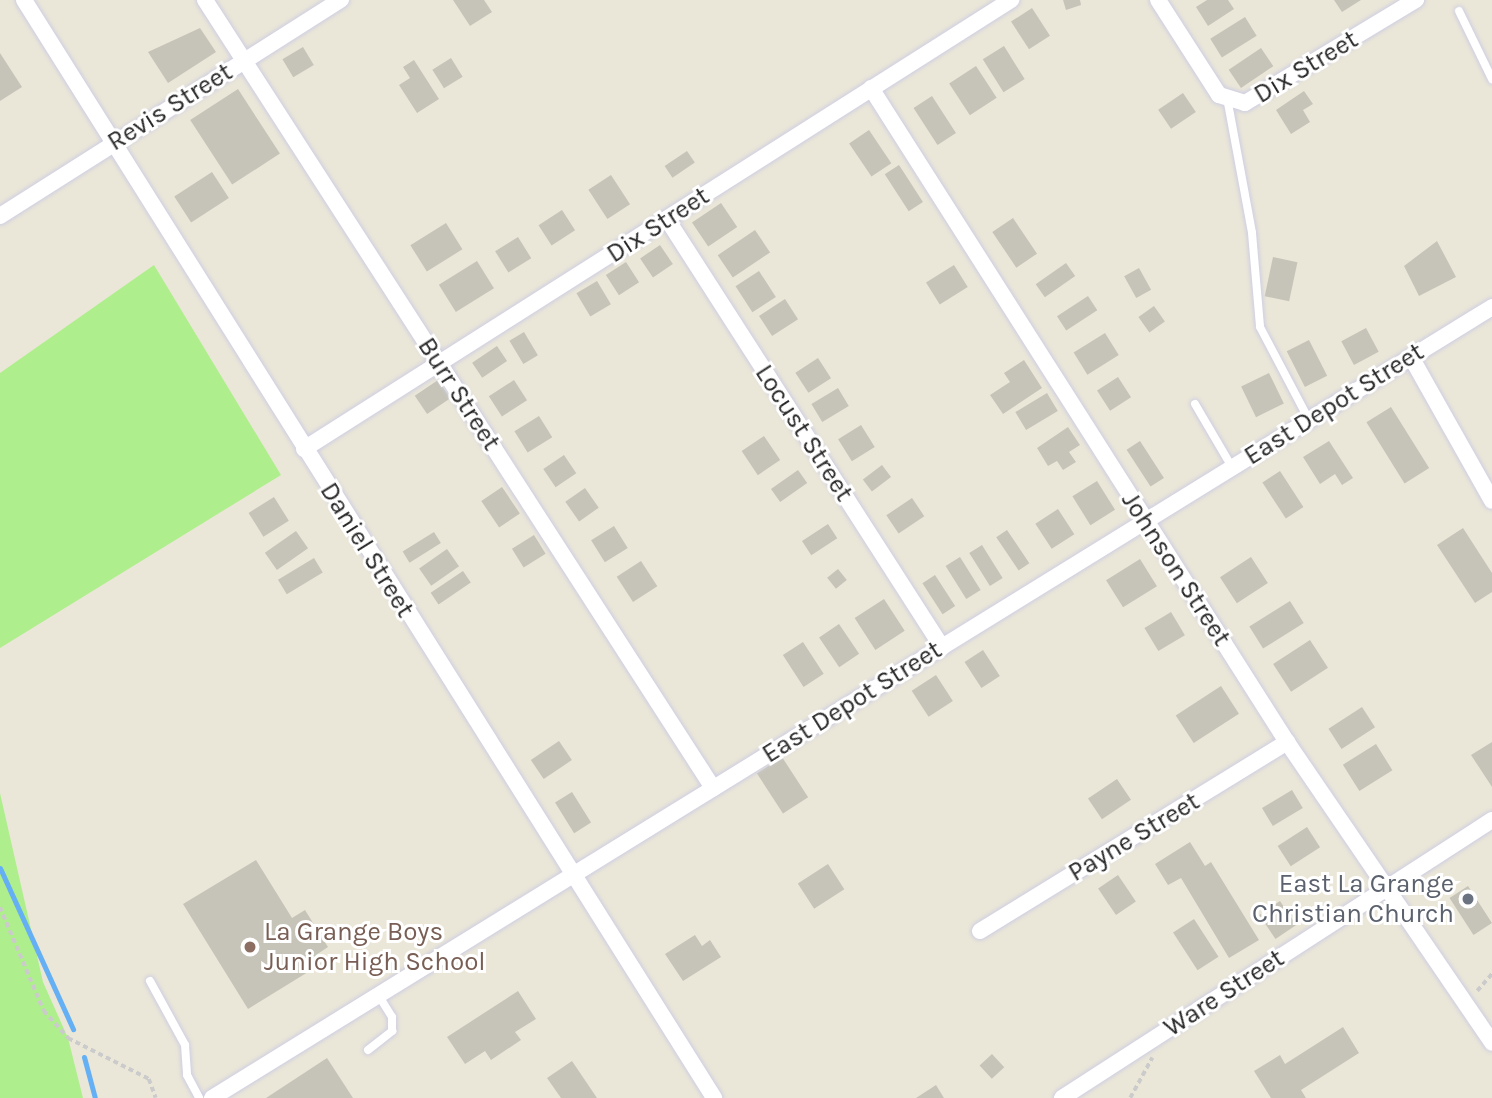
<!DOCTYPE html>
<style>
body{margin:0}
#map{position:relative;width:1492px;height:1098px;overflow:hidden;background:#ebe7d8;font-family:Karla,sans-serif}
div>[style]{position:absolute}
.pitch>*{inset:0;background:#afee8c}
.stream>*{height:5px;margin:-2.5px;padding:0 2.5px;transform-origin:2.5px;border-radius:2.5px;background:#65aff4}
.building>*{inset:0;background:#c6c4b8;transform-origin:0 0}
.path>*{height:3.5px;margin-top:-1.75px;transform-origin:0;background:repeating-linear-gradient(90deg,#cbcbcb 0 5px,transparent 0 8.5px)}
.roads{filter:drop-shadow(0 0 2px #cecee2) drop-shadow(0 0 2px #cecee2)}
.service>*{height:8px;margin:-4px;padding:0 4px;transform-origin:4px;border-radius:4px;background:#fff}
.minor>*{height:16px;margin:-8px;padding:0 8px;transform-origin:8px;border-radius:8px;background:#fff}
.dots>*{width:19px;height:19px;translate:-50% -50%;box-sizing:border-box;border:4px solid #fff;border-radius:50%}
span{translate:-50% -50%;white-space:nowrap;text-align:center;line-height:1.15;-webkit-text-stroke:6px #fff;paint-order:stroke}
.street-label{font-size:26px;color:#282828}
.worship-label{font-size:26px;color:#5b616d}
.right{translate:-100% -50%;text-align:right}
.education-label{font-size:26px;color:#785e54}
.left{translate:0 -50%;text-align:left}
</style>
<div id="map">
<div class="pitch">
<div style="clip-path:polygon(154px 265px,281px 475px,0 648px,0 373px)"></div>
<div style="clip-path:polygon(0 793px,43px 982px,68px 1038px,83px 1098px,0 1098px)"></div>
</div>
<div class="stream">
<div style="left:0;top:868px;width:177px;rotate:65.6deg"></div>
<div style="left:84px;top:1057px;width:42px;rotate:75deg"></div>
</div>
<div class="building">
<div style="clip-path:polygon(453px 0,484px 0,492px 12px,470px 26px)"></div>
<div style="clip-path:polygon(1063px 0,1080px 0,1081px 5px,1066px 10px)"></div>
<div style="clip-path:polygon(1207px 0,1228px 0,1234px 9px,1208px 26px,1196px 7px)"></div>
<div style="clip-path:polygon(1334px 0,1361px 0,1342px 12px)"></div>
<div style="left:1032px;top:8px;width:33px;height:25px;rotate:57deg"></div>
<div style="left:1245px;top:17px;width:22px;height:41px;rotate:58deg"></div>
<div style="clip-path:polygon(200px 28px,216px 52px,168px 83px,148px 52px)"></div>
<div style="left:1004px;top:46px;width:39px;height:25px;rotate:58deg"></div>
<div style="left:303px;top:47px;width:21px;height:24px;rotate:59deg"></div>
<div style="left:1261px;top:48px;width:22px;height:39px;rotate:56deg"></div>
<div style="clip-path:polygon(0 53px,22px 87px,0 101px)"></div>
<div style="left:451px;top:58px;width:22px;height:22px;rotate:58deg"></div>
<div style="clip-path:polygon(414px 60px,439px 99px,417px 113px,399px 85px,410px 78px,403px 67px)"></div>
<div style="left:976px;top:66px;width:38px;height:32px;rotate:57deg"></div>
<div style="left:238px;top:89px;width:77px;height:57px;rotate:57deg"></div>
<div style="clip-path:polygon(1304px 91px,1313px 104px,1303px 110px,1310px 122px,1291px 134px,1276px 110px)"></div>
<div style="left:1183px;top:93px;width:23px;height:30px;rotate:56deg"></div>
<div style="left:932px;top:96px;width:44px;height:22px;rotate:57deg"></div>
<div style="left:869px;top:130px;width:40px;height:24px;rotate:56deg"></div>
<div style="left:687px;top:151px;width:14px;height:27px;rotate:56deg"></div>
<div style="left:899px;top:165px;width:44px;height:17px;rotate:57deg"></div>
<div style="left:212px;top:172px;width:31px;height:45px;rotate:57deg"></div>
<div style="left:611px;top:175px;width:35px;height:27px;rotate:57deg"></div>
<div style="left:721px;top:203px;width:29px;height:35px;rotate:56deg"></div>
<div style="left:562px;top:210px;width:24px;height:28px;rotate:57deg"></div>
<div style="left:1013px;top:218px;width:43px;height:25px;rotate:56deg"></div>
<div style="left:446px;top:223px;width:31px;height:42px;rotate:58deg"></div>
<div style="left:755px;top:230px;width:27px;height:45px;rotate:56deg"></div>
<div style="left:518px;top:237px;width:25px;height:27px;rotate:58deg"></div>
<div style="clip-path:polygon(1437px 241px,1456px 277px,1419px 296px,1404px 266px)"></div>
<div style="left:660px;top:245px;width:23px;height:24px;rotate:56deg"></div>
<div style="left:1273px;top:257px;width:25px;height:40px;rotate:12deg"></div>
<div style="left:477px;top:261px;width:32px;height:45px;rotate:58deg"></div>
<div style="left:626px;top:262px;width:24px;height:24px;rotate:57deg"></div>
<div style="left:1066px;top:263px;width:16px;height:37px;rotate:55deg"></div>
<div style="left:954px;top:265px;width:26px;height:33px;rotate:58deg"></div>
<div style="left:1139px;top:268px;width:25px;height:17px;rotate:61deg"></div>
<div style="left:759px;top:271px;width:31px;height:28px;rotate:57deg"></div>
<div style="left:597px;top:281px;width:27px;height:24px;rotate:59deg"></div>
<div style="left:1088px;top:296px;width:17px;height:37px;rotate:57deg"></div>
<div style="left:785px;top:299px;width:24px;height:31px;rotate:57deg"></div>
<div style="left:1154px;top:306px;width:19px;height:19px;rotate:55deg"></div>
<div style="left:1366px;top:328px;width:27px;height:28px;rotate:62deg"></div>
<div style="left:524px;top:332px;width:27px;height:17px;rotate:59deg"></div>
<div style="left:1105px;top:333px;width:26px;height:37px;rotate:58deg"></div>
<div style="left:1309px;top:340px;width:40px;height:25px;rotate:63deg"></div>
<div style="left:497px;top:346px;width:18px;height:30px;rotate:56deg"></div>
<div style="left:818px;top:358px;width:24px;height:27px;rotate:57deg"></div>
<div style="clip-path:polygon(1024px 360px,1042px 388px,1003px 414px,990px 395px,1010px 382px,1004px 373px)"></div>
<div style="left:1269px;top:373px;width:34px;height:31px;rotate:64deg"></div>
<div style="left:1118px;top:377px;width:24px;height:25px;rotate:57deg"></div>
<div style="left:438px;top:380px;width:22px;height:28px;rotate:56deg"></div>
<div style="left:514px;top:380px;width:24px;height:30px;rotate:57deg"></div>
<div style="left:838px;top:388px;width:21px;height:31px;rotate:59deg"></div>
<div style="left:1047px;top:393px;width:21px;height:37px;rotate:59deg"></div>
<div style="left:1391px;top:407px;width:72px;height:29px;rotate:58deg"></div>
<div style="left:539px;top:416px;width:25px;height:29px;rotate:58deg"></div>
<div style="left:861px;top:425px;width:26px;height:27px;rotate:58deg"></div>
<div style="clip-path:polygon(1068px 427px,1080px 445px,1069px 452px,1076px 462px,1063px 470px,1057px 461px,1048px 466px,1037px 448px)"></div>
<div style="left:764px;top:436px;width:29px;height:27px;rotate:56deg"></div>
<div style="left:1140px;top:441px;width:44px;height:16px;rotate:57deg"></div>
<div style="clip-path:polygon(1329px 441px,1353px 478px,1342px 485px,1335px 474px,1320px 484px,1303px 457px)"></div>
<div style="left:564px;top:455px;width:22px;height:25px;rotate:56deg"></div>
<div style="left:882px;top:465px;width:15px;height:24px;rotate:53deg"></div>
<div style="left:798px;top:470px;width:16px;height:33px;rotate:55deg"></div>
<div style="left:1280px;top:471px;width:43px;height:21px;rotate:57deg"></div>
<div style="left:1097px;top:481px;width:34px;height:29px;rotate:58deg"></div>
<div style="left:502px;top:487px;width:32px;height:25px;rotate:56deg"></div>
<div style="left:585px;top:488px;width:24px;height:24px;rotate:55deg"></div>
<div style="left:274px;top:497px;width:28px;height:30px;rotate:58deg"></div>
<div style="left:912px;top:498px;width:22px;height:31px;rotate:56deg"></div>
<div style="left:1058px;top:509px;width:30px;height:27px;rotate:57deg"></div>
<div style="left:828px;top:524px;width:17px;height:31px;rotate:57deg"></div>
<div style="left:614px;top:526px;width:26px;height:27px;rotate:58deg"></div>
<div style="clip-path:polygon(1463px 528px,1492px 573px,1492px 592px,1475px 603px,1437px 545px)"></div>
<div style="left:1007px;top:530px;width:40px;height:13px;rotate:56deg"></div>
<div style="left:296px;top:531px;width:21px;height:38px;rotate:55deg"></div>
<div style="left:434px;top:532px;width:13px;height:37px;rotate:58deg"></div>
<div style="left:534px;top:535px;width:22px;height:26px;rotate:58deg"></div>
<div style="left:982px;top:545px;width:39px;height:15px;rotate:58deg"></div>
<div style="left:447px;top:549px;width:21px;height:34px;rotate:55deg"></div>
<div style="left:960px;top:557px;width:39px;height:17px;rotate:58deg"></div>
<div style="left:1251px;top:557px;width:31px;height:37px;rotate:57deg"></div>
<div style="left:314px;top:558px;width:17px;height:42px;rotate:59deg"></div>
<div style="left:1140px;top:559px;width:32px;height:40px;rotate:58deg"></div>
<div style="left:641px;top:561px;width:30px;height:29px;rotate:57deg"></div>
<div style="left:838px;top:569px;width:14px;height:14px;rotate:51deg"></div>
<div style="left:463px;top:571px;width:14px;height:39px;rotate:56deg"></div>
<div style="left:935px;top:575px;width:37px;height:15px;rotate:57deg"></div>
<div style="left:884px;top:599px;width:38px;height:35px;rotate:57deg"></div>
<div style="left:1290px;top:601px;width:26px;height:48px;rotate:58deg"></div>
<div style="left:1171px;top:612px;width:27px;height:31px;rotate:59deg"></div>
<div style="left:839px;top:624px;width:36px;height:24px;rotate:56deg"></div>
<div style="left:1310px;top:640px;width:33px;height:44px;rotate:57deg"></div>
<div style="left:803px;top:642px;width:38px;height:24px;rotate:57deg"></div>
<div style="left:983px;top:650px;width:31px;height:22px;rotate:57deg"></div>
<div style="left:936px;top:675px;width:31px;height:29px;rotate:57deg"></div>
<div style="left:1221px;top:686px;width:33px;height:54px;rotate:57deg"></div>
<div style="left:1362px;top:707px;width:24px;height:40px;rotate:57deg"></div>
<div style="left:559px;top:741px;width:23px;height:34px;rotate:56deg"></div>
<div style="clip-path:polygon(1492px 742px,1492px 787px,1471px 755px)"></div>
<div style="left:1376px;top:744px;width:31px;height:39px;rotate:58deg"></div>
<div style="left:782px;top:757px;width:48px;height:30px;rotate:57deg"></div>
<div style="left:1117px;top:779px;width:25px;height:35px;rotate:56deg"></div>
<div style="left:1292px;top:790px;width:21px;height:35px;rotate:59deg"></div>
<div style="left:572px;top:792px;width:36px;height:20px;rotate:58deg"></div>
<div style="left:1307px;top:827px;width:24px;height:35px;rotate:57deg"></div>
<div style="clip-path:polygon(1190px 842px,1205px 866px,1211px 862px,1259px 940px,1229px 958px,1181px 878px,1168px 885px,1155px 864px)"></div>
<div style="clip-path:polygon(256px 860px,292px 918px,305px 910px,328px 947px,316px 955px,321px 964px,248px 1009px,183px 904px)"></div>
<div style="left:828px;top:864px;width:30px;height:36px;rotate:57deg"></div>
<div style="left:1118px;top:875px;width:32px;height:24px;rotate:56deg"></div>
<div style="left:1468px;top:886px;width:44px;height:22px;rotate:57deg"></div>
<div style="left:1280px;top:901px;width:29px;height:25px;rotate:56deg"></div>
<div style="left:1194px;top:919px;width:45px;height:25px;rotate:57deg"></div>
<div style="clip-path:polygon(695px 935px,702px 946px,710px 940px,721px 957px,683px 981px,665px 954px)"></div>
<div style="clip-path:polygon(518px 991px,536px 1019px,515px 1032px,521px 1040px,491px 1060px,485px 1051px,465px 1064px,447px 1037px)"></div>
<div style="clip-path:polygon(1343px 1027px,1359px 1053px,1301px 1090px,1306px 1098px,1271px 1098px,1254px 1071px,1280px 1055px,1285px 1064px)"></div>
<div style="left:992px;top:1054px;width:18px;height:17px;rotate:47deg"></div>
<div style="clip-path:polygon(327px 1058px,353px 1098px,266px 1098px)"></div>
<div style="clip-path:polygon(572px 1061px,597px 1098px,561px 1098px,547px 1078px)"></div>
<div style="clip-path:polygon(936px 1085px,944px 1098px,916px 1098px)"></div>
</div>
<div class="path">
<div style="left:0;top:907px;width:113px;rotate:67.1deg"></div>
<div style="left:44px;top:1011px;width:36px;rotate:48deg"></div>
<div style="left:68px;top:1038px;width:91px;rotate:26.8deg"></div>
<div style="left:149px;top:1079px;width:20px;rotate:70deg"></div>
<div style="left:1477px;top:991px;width:23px;rotate:-49deg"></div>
<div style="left:1130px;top:1098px;width:46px;rotate:-61.2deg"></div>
</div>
<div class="roads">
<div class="service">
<div style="left:1459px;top:11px;width:76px;rotate:64.1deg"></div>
<div style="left:1228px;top:103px;width:132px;rotate:79.5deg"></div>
<div style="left:1252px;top:233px;width:94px;rotate:85.1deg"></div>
<div style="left:1260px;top:327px;width:105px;rotate:62.2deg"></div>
<div style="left:1195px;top:404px;width:73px;rotate:59.6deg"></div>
<div style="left:150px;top:981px;width:73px;rotate:61.3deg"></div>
<div style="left:185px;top:1045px;width:30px;rotate:86deg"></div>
<div style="left:187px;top:1075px;width:26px;rotate:62deg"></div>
<div style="left:368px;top:1050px;width:31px;rotate:-38deg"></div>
<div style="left:392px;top:1031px;width:14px;rotate:-90deg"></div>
<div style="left:392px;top:1017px;width:26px;rotate:-122deg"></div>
</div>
<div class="minor">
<div style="left:24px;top:0;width:1297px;rotate:57.85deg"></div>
<div style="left:205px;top:0;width:938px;rotate:57.19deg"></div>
<div style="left:1158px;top:0;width:113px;rotate:57.3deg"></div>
<div style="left:1219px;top:95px;width:27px;rotate:17deg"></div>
<div style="left:1245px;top:103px;width:200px;rotate:-31.1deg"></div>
<div style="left:871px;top:88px;width:775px;rotate:57.54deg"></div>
<div style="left:1287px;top:742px;width:364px;rotate:55.7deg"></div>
<div style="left:0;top:216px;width:404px;rotate:-32.4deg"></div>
<div style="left:667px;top:219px;width:509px;rotate:57.28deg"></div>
<div style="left:1411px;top:357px;width:165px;rotate:60.6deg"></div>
<div style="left:304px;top:449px;width:838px;rotate:-32.42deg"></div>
<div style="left:980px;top:931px;width:361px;rotate:-31.6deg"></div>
<div style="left:212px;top:1098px;width:1505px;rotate:-31.71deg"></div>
<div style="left:1062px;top:1098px;width:512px;rotate:-32.88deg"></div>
</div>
</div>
<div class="dots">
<div style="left:1468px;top:899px;background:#6b7280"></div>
<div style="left:250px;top:947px;background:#8d6e63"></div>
</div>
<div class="street-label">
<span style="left:1306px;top:67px;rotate:-31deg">Dix Street</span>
<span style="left:170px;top:107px;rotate:-32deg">Revis Street</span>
<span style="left:658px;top:225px;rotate:-33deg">Dix Street</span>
<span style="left:459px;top:394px;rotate:57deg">Burr Street</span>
<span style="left:1334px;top:404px;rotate:-32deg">East Depot Street</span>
<span style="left:804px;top:433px;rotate:57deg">Locust Street</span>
<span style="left:367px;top:550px;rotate:58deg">Daniel Street</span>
<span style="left:1176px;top:569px;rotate:57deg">Johnson Street</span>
<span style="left:852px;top:702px;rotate:-32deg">East Depot Street</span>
<span style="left:1134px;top:837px;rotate:-31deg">Payne Street</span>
<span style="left:1224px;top:993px;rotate:-33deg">Ware Street</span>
</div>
<div class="worship-label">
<span class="right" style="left:1454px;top:899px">East La Grange<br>Christian Church</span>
</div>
<div class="education-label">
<span class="left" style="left:264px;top:947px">La Grange Boys<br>Junior High School</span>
</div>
</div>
